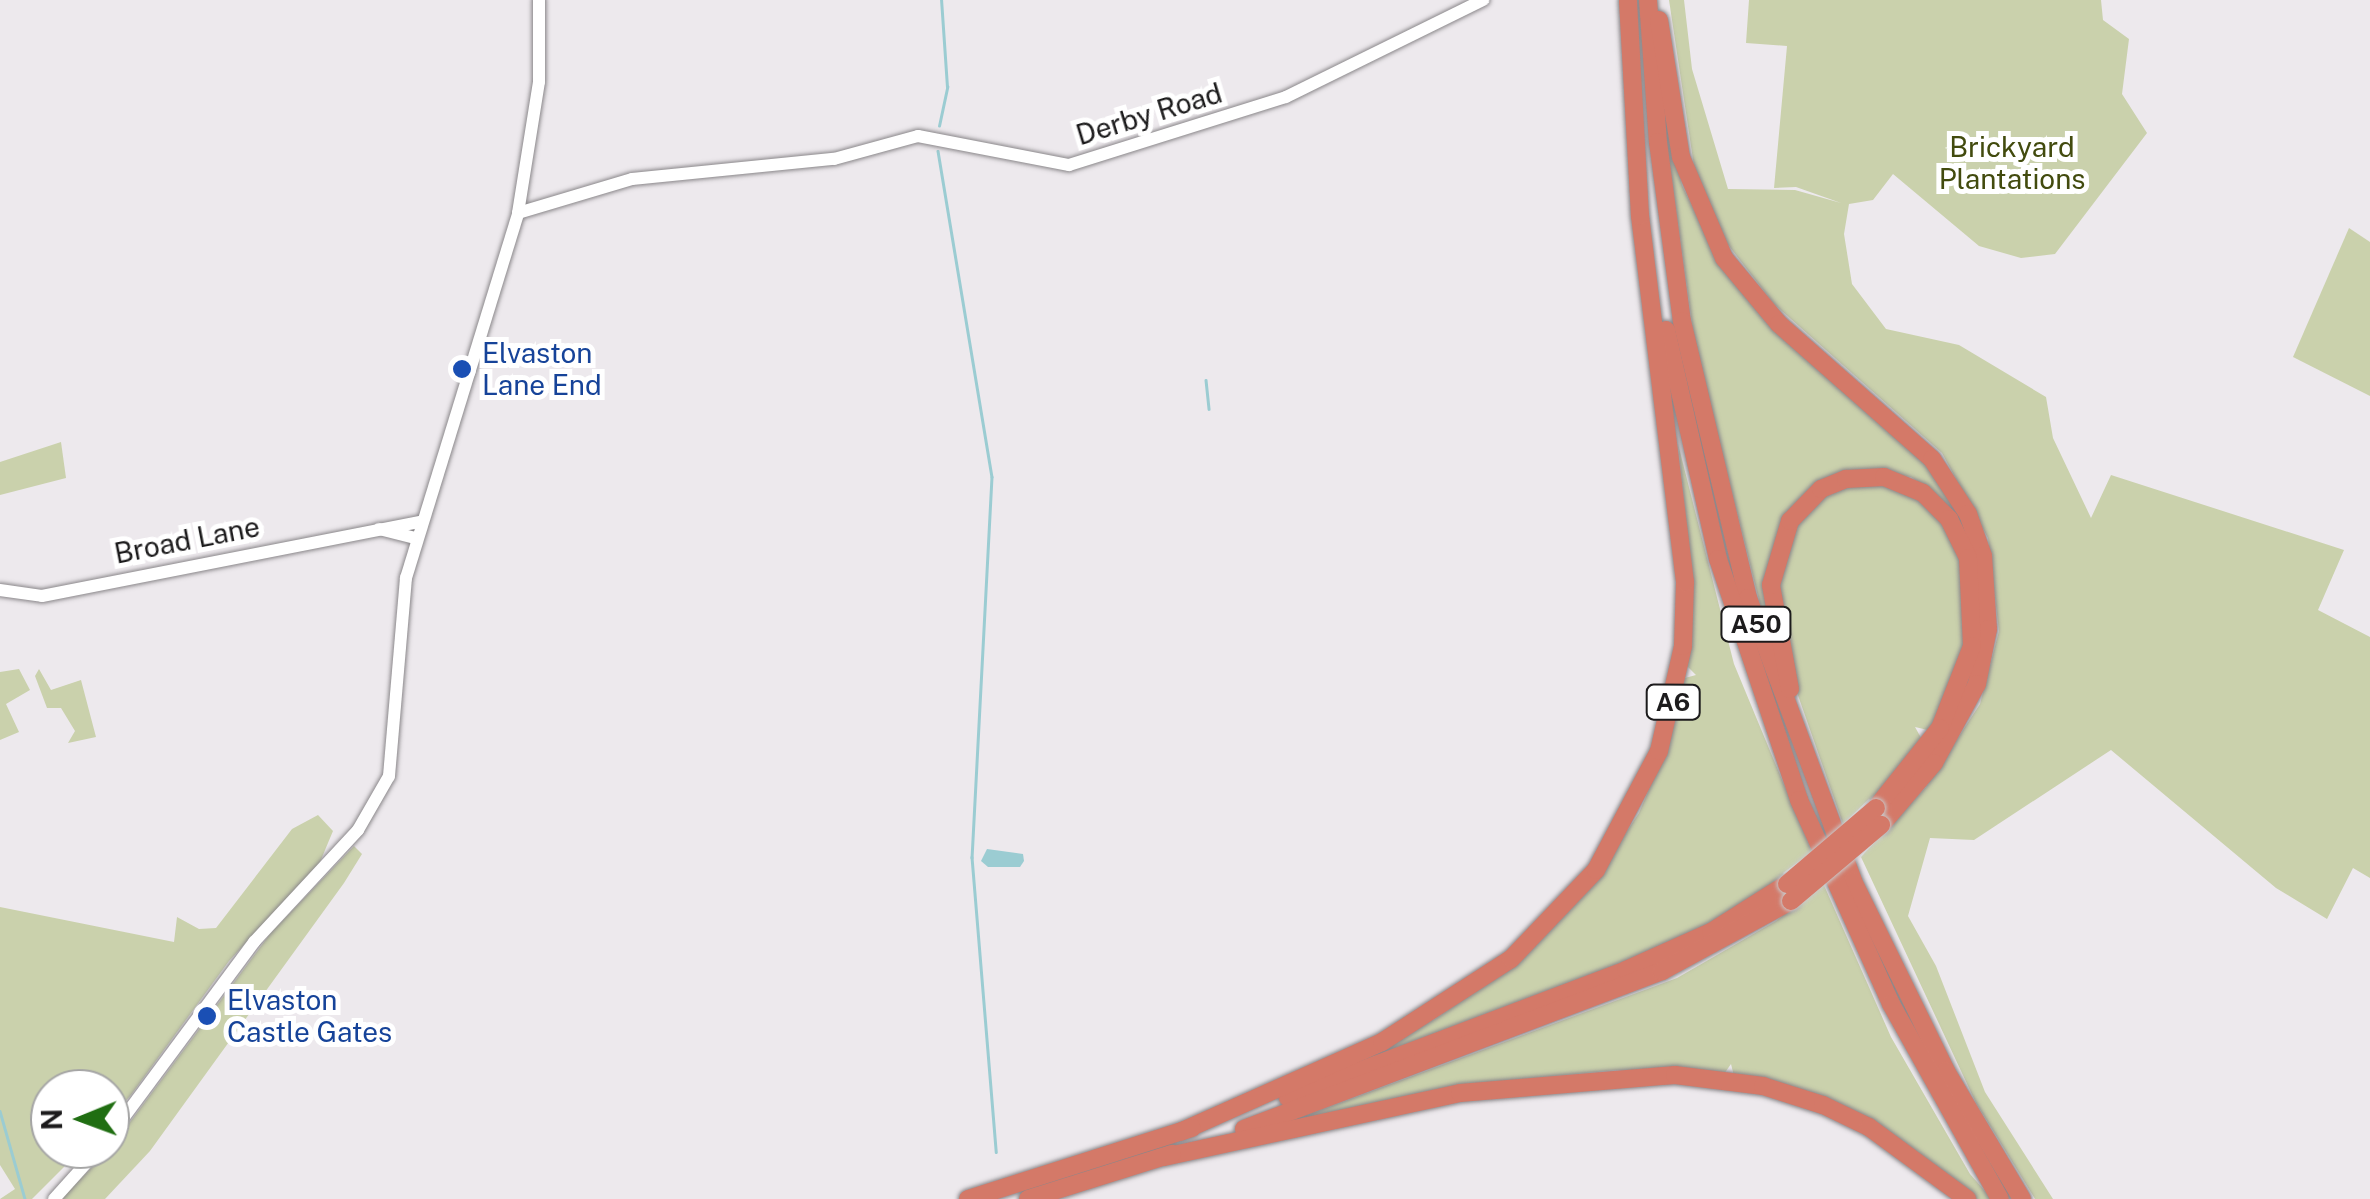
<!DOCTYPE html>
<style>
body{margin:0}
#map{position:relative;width:2370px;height:1199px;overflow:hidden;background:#ede9ed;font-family:"Public Sans",sans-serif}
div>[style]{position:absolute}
.green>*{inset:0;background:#cad1ac}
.water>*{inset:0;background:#9bccd2}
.stream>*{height:2.5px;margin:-1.25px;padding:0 1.25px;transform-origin:1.25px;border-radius:1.25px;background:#9bccd2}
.roads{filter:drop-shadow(0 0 2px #8a878a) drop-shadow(0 0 2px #8a878a)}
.secondary>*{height:12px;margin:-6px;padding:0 6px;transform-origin:6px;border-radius:6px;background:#fff}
.highway>*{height:18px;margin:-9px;padding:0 9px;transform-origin:9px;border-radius:9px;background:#d47968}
.bridges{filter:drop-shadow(0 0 2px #c9c8c9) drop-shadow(0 0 2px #c9c8c9)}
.highway-bridge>*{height:18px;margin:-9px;padding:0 9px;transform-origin:9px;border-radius:9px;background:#d47968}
.dots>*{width:28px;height:28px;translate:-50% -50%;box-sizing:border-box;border:5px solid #fff;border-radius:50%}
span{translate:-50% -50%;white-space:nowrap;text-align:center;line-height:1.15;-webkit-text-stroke:10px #fff;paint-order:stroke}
.shield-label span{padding:2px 8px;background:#fff;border:2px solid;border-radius:8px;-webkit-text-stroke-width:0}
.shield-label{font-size:25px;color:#1c1b1c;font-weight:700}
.street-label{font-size:28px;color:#1c1b1c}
.park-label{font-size:28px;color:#424b0e}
.transit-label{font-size:28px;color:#164399}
.left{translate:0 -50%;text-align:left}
.north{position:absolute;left:30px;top:1069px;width:100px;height:100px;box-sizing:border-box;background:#fff;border:2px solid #a4a4a4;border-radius:50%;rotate:269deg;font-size:28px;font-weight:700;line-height:40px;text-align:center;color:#1c1b1c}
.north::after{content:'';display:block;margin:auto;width:35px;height:45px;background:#206e12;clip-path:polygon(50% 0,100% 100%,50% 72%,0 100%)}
</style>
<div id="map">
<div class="green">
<div style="clip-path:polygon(1669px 0,1684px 0,1692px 69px,1728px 189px,1795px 190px,1841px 203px,1796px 187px,1774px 188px,1787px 46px,1746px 43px,1749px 0,2101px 0,2103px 20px,2129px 39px,2122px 94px,2147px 133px,2055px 254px,2021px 258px,1979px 246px,1893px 174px,1873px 200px,1849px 204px,1844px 234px,1852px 284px,1886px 329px,1959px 345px,2046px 397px,2053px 438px,2091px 518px,2111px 475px,2344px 550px,2318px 610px,2370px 637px,2370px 878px,2353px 868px,2327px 919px,2276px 888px,2111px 750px,1974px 840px,1930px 838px,1908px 916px,1936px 966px,1985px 1092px,2053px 1199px,2035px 1199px,1976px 1103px,1861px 857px,1926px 787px,1980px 704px,1999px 631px,1988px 538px,1942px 453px,1774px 304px,1726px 242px,1694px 166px)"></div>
<div style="clip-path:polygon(1661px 101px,1682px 185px,1721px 266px,1778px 333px,1922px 457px,1962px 518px,1976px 556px,1926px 487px,1911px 477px,1867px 471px,1781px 524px,1766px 577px,1768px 636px,1695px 345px)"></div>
<div style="clip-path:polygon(2349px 228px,2370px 242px,2370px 396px,2293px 357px)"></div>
<div style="clip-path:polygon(61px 442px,66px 478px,0 495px,0 462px)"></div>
<div style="clip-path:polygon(1678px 444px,1734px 664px,1812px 852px,1783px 873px,1787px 880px,1723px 919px,1618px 969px,1319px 1081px,1435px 1019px,1516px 964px,1587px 891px,1639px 813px,1668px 744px,1685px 678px,1696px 675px,1687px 666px,1691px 567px)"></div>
<div style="clip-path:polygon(1864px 482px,1906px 490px,1936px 512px,1961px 555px,1968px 637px,1932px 731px,1915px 727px,1924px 743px,1874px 803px,1869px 799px,1843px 824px,1793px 681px,1776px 591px,1787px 538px,1820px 497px)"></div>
<div style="clip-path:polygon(19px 669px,30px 690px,6px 704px,19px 732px,0 740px,0 672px)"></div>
<div style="clip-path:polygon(39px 669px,51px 690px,81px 680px,96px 737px,68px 743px,75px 731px,61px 708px,47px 708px,35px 676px)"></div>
<div style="clip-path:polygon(318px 815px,333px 831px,320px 862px,229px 961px,131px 1095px,110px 1118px,110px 1089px,50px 1089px,50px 1149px,82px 1149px,32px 1199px,0 1199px,15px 1189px,0 1165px,0 907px,174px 942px,177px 917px,199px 929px,216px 928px,292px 829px)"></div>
<div style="clip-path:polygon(354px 846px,362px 854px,344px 883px,150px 1151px,105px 1199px,61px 1199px,110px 1149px,270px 934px)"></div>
<div style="clip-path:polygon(1823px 883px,1891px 1037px,1970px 1174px,1992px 1199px,1974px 1199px,1906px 1144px,1734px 1076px,1731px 1064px,1724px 1074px,1617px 1070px,1513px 1080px,1291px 1121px,1677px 978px,1776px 921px)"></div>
</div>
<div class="water">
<div style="clip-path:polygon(987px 849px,1023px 854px,1024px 861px,1020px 867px,988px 867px,981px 861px)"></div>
</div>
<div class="stream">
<div style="left:939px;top:126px;width:40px;rotate:-78deg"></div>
<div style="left:947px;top:87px;width:87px;rotate:-93.9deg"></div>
<div style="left:938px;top:151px;width:330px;rotate:80.6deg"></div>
<div style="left:992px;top:477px;width:381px;rotate:93deg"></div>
<div style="left:972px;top:857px;width:296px;rotate:85.3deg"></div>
<div style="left:1206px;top:380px;width:29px;rotate:84deg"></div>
<div style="left:0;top:1111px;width:91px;rotate:74.1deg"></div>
</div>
<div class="roads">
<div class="secondary">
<div style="left:518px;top:213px;width:119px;rotate:-16.6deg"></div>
<div style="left:632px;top:179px;width:203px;rotate:-5.7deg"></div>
<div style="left:834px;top:159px;width:87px;rotate:-15.3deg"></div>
<div style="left:918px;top:136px;width:154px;rotate:10.9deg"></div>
<div style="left:1069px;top:165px;width:227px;rotate:-17.4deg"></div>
<div style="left:1286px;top:97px;width:220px;rotate:-26.2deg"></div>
<div style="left:379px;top:529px;width:37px;rotate:14deg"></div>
<div style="left:0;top:590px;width:42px;rotate:8.1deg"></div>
<div style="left:42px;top:596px;width:385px;rotate:-11.1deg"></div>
<div style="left:110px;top:1136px;width:242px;rotate:-53.4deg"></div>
<div style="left:254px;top:942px;width:153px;rotate:-47.1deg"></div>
<div style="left:358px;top:830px;width:62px;rotate:-60.1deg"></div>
<div style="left:389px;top:776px;width:199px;rotate:-85.1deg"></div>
<div style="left:406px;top:578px;width:382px;rotate:-72.9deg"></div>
<div style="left:518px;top:213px;width:133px;rotate:-80.9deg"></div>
<div style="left:539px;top:82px;width:82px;rotate:-90deg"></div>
<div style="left:54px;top:1199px;width:67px;rotate:-48deg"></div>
</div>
<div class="highway">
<div style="left:1648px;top:0;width:142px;rotate:86deg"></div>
<div style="left:1658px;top:142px;width:181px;rotate:82.4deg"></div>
<div style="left:1682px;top:321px;width:285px;rotate:76.6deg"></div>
<div style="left:1748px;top:598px;width:302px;rotate:69.6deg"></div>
<div style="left:1853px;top:881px;width:212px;rotate:63.9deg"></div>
<div style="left:1946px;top:1071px;width:149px;rotate:59.3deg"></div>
<div style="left:1659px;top:20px;width:139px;rotate:80.9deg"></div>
<div style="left:1681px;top:157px;width:110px;rotate:66.9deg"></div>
<div style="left:1724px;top:258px;width:86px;rotate:50.2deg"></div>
<div style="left:1779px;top:324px;width:204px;rotate:41.4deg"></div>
<div style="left:1932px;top:459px;width:66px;rotate:56.8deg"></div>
<div style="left:1968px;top:514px;width:45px;rotate:70.3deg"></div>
<div style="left:1983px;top:556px;width:73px;rotate:86.1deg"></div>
<div style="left:1988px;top:629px;width:56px;rotate:101.3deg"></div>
<div style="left:1977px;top:684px;width:90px;rotate:118.6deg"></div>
<div style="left:1934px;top:763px;width:82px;rotate:130.5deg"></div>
<div style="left:1666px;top:330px;width:235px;rotate:77.2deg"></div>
<div style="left:1718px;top:559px;width:254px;rotate:71.4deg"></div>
<div style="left:1799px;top:800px;width:224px;rotate:65.7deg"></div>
<div style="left:1891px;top:1004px;width:223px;rotate:60.8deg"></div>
<div style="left:1790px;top:689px;width:106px;rotate:-100.4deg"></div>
<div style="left:1771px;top:585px;width:67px;rotate:-73.5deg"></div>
<div style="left:1790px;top:521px;width:45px;rotate:-45.9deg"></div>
<div style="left:1821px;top:489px;width:27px;rotate:-22deg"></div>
<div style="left:1846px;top:479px;width:38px;rotate:-3deg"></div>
<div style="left:1884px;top:477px;width:42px;rotate:22.3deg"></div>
<div style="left:1923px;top:493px;width:37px;rotate:45deg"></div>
<div style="left:1949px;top:519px;width:43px;rotate:64deg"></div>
<div style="left:1968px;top:558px;width:88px;rotate:87.4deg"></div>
<div style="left:1972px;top:646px;width:88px;rotate:111.3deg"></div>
<div style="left:1940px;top:728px;width:102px;rotate:128.7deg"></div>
<div style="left:1288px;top:1098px;width:361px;rotate:-20.7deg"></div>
<div style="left:1626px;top:970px;width:93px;rotate:-24.1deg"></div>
<div style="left:1711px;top:932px;width:90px;rotate:-32.3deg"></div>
<div style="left:1244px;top:1129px;width:447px;rotate:-20.7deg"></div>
<div style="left:1662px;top:971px;width:147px;rotate:-28.5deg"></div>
<div style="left:1180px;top:1132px;width:221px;rotate:-24deg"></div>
<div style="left:1382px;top:1042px;width:153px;rotate:-32.8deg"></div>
<div style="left:1511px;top:959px;width:123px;rotate:-46.3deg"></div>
<div style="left:1596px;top:870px;width:135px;rotate:-62.1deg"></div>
<div style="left:1659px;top:751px;width:108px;rotate:-77.1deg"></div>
<div style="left:1683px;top:646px;width:64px;rotate:-88.2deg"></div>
<div style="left:1685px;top:582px;width:369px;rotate:-97deg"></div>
<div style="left:1640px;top:216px;width:216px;rotate:-93.2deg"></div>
<div style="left:1164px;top:1157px;width:303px;rotate:-12.2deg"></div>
<div style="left:1460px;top:1093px;width:216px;rotate:-4.8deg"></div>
<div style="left:1675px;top:1075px;width:89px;rotate:7.1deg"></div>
<div style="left:1763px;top:1086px;width:63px;rotate:17.6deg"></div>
<div style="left:1823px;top:1105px;width:51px;rotate:25.6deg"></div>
<div style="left:1869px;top:1127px;width:122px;rotate:36.3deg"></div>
<div style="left:968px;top:1199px;width:235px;rotate:-17.6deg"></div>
<div style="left:1028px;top:1199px;width:151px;rotate:-17.4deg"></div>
</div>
</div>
<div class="bridges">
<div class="highway-bridge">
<div style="left:1787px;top:884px;width:117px;rotate:-40.5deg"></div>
<div style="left:1791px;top:901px;width:118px;rotate:-40.2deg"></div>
</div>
</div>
<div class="dots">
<div style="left:462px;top:369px;background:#1a4fb4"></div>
<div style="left:207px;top:1016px;background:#1a4fb4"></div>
</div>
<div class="shield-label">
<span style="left:1756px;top:624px">A50</span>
<span style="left:1673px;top:702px">A6</span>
</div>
<div class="street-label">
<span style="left:1149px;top:114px;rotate:-17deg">Derby Road</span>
<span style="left:187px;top:540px;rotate:-11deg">Broad Lane</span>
</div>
<div class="park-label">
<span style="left:2012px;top:163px">Brickyard<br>Plantations</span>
</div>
<div class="transit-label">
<span class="left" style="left:482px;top:369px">Elvaston<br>Lane End</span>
<span class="left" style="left:227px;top:1016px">Elvaston<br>Castle Gates</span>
</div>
<div class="north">N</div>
</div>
